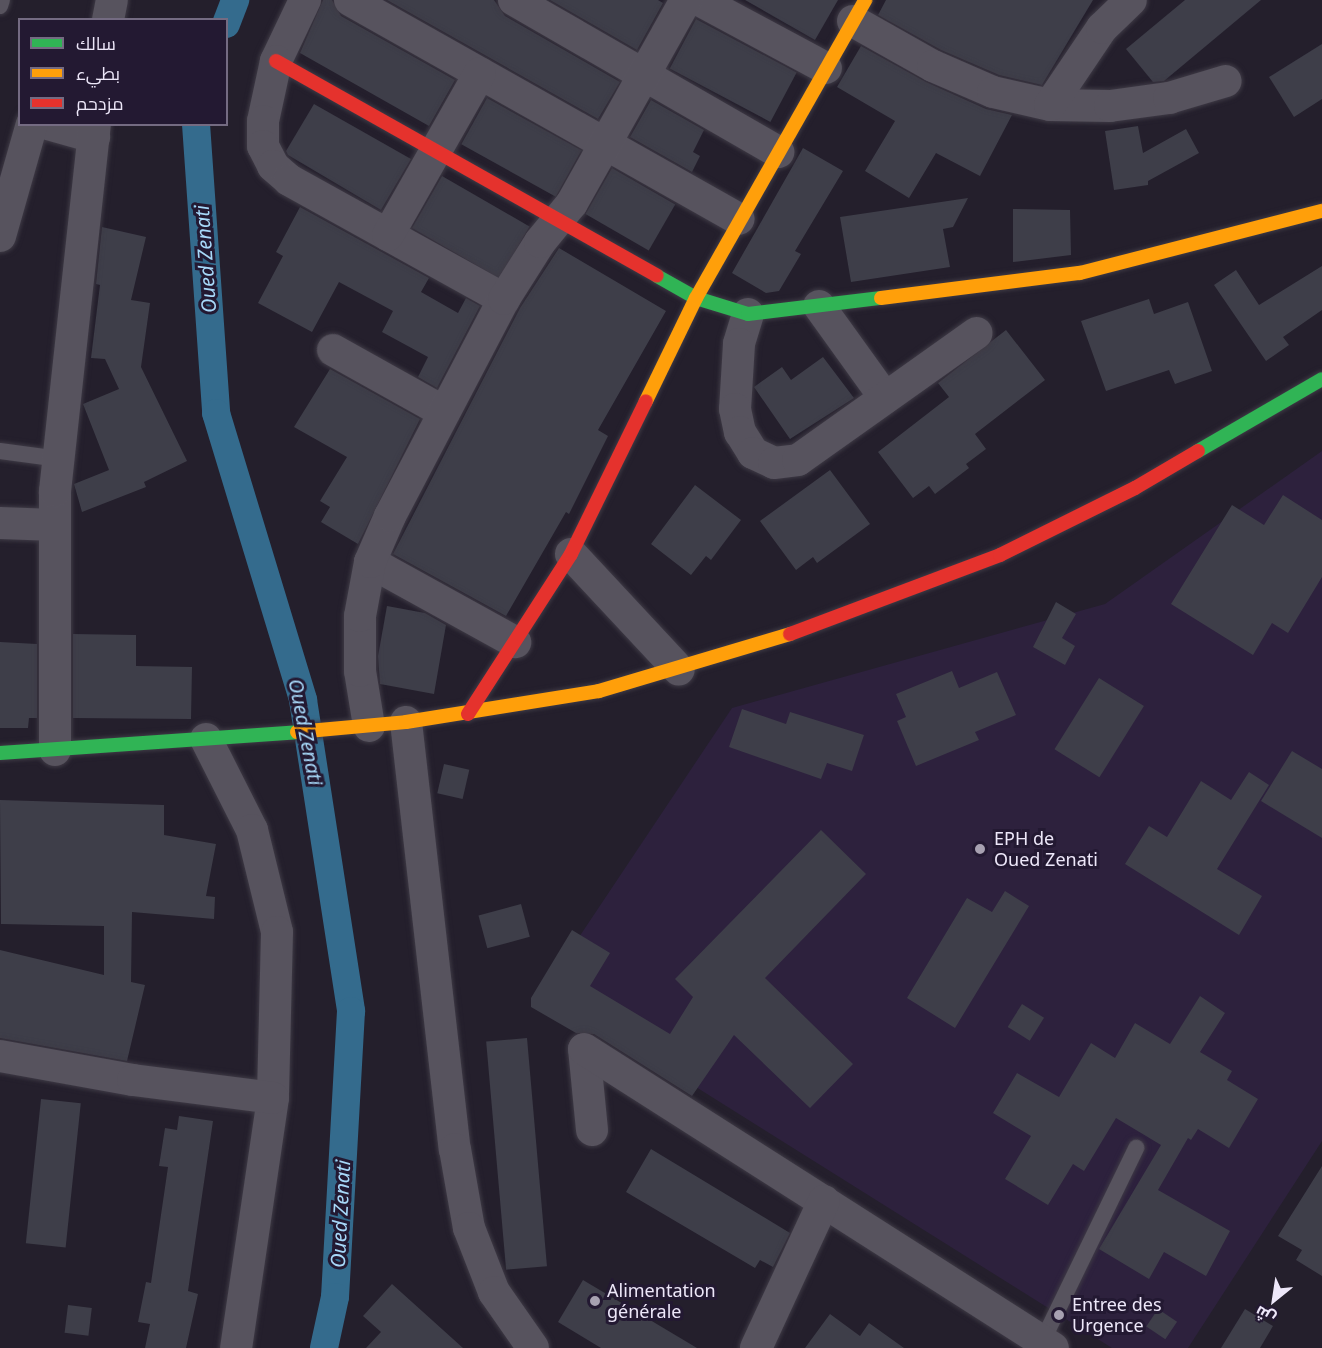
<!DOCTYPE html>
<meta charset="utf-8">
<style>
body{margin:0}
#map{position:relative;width:1322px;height:1348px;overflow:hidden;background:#241f2c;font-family:"Noto Sans",Cairo,sans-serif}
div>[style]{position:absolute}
.built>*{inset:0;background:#2d213d}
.canal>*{height:28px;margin:-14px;padding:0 14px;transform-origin:14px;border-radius:14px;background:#346b8d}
.building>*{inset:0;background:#3e3e49;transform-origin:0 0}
.roads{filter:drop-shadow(0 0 2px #3e3a45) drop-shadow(0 0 2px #3e3a45)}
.lane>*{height:16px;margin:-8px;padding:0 8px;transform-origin:8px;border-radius:8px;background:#57535e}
.street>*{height:32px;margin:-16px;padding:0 16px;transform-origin:16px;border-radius:16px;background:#57535e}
.fast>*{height:14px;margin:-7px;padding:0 7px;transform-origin:7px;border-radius:7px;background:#30b455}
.slow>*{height:14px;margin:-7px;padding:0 7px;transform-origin:7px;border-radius:7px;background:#ff9f0a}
.jam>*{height:14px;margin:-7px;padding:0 7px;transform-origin:7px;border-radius:7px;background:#e5322d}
.dots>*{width:16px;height:16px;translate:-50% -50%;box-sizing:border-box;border:3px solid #231932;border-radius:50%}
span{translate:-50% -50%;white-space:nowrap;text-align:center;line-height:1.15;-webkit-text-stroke:6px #231932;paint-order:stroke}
.poi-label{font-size:18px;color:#ede7f9}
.left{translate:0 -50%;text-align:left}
.water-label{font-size:20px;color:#a7d8f9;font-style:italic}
.legend{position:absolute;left:18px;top:18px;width:210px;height:108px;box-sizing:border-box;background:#231932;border:2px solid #746b82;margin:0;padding:8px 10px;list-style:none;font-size:18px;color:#ede7f9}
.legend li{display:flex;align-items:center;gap:12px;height:30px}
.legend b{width:30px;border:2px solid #746b82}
.north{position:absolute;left:1244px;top:1270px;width:60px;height:60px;-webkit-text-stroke:4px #231932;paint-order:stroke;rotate:210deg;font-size:16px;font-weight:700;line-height:24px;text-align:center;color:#ede7f9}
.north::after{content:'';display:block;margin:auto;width:21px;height:27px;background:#ede7f9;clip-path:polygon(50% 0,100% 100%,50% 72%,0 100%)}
</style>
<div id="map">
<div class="built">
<div style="clip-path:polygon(1322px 451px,1322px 1141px,1188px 1348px,1112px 1348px,543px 991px,732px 708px,1105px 604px)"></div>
</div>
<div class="canal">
<div style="left:226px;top:24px;width:26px;rotate:-69deg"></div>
<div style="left:196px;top:124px;width:290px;rotate:86deg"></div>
<div style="left:216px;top:413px;width:300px;rotate:73.1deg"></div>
<div style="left:303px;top:700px;width:315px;rotate:81.2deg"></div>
<div style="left:351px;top:1011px;width:286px;rotate:93.2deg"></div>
<div style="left:335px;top:1297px;width:52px;rotate:102.2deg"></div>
</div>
<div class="building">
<div style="clip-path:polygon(323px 0,332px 0,341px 16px,455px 80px,429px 126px,300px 53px)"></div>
<div style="clip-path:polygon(387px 0,494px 0,505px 16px,620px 82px,598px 119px)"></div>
<div style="clip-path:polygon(550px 0,658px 0,663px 3px,637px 50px)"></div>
<div style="clip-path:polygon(745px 0,838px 0,815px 40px)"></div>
<div style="clip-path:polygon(886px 0,1093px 0,1042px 85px,999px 75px,941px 50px,878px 15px)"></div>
<div style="clip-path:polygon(1185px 0,1261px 0,1164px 81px,1153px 82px,1126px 49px)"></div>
<div style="left:696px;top:19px;width:114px;height:56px;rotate:28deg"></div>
<div style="clip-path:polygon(1322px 44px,1322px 99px,1294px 117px,1269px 77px)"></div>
<div style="clip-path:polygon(861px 46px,926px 82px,986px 109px,1012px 115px,980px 176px,936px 153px,909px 198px,865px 171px,895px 121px,837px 87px)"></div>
<div style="left:487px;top:98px;width:108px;height:53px;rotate:29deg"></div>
<div style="clip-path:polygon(651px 100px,704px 130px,693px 152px,700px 156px,692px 172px,630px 137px)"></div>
<div style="clip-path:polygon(314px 104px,411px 159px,381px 210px,288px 155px,286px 151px)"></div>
<div style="clip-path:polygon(1138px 126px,1143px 153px,1186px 129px,1199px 153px,1148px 181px,1148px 185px,1114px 190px,1105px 131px)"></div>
<div style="clip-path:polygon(803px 148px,843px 171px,795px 251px,801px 254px,779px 291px,766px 293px,732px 273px)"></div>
<div style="left:612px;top:168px;width:73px;height:53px;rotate:30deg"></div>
<div style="left:442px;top:176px;width:101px;height:60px;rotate:30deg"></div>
<div style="clip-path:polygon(968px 198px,953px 227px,943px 229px,950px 267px,851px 282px,840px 217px)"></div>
<div style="clip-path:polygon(300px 207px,429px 278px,421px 292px,458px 313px,466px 298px,480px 306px,437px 388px,418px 377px,428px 357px,382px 332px,393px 311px,339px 282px,312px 332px,258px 303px,283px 256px,276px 252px)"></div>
<div style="clip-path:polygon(1013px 209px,1070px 210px,1071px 255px,1013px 262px)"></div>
<div style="clip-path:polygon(102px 227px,146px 237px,131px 300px,150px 303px,141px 367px,187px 461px,144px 482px,146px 487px,82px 512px,74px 484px,109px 470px,83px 404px,119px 389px,105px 359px,91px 358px,100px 285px,96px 284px)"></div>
<div style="clip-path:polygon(559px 248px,666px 311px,598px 430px,608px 436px,569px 514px,566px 512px,506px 616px,393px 554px,520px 308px)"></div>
<div style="clip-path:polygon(1322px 266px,1322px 310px,1283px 337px,1289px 345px,1266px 361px,1214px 285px,1236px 270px,1259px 305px)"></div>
<div style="clip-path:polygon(1149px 299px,1154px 314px,1188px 302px,1212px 371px,1175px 384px,1169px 370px,1106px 391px,1081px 321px)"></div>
<div style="clip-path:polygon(1006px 330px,1045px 380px,975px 434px,986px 449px,966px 464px,969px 468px,935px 494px,929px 486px,913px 498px,878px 452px,949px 397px,938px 383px)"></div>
<div style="clip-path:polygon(823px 357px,854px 398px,790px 439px,754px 387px,782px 367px,791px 380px)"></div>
<div style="clip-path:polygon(330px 369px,420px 419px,358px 544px,321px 522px,330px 507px,320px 501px,347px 457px,294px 427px)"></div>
<div style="clip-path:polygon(830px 470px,870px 524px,817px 563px,813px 557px,796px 570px,760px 521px)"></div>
<div style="clip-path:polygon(695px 485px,741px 520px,711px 560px,706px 556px,691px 575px,651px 544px)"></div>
<div style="clip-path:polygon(1283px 495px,1322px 520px,1322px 577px,1288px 633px,1272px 623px,1253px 655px,1171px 604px,1232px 505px,1264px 525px)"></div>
<div style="clip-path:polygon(1056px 602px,1076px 614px,1062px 638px,1075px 646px,1065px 665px,1033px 647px)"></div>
<div style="clip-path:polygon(387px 606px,425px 613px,446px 625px,434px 694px,380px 684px,378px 656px)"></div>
<div style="clip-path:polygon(73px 634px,136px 635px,136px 666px,192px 667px,191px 719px,73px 718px)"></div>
<div style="clip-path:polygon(0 642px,37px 644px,37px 718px,29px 718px,28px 728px,0 728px)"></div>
<div style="clip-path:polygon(952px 671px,959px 688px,997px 672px,1016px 715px,975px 732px,979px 740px,916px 766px,897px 721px,906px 717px,896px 694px)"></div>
<div style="left:1099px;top:678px;width:53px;height:84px;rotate:32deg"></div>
<div style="clip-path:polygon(742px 709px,786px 724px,790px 712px,864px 735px,852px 771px,827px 763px,821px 779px,729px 747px)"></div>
<div style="clip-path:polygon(1292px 751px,1322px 769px,1322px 838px,1261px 801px)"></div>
<div style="left:444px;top:764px;width:26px;height:30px;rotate:13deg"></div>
<div style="clip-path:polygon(1249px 772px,1269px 785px,1217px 869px,1262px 896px,1239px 935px,1125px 864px,1149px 826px,1167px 837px,1201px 781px,1231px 800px)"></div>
<div style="clip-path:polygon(0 800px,164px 805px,164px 835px,216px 844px,206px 896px,215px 897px,214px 919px,132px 912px,131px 982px,145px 985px,127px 1061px,0 1038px,0 950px,104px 975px,104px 926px,1px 924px)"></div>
<div style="clip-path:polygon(821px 830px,866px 874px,765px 978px,853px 1064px,810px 1108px,734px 1035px,692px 1096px,594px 1034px,576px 1033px,531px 1007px,531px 998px,572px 930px,610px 953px,590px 986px,670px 1034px,693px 997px,675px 979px)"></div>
<div style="clip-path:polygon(1005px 891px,1029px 906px,955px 1028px,907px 998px,967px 898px,992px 912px)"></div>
<div style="left:521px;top:904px;width:34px;height:44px;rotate:75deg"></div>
<div style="clip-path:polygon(1200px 996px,1225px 1013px,1200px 1052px,1232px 1071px,1227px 1080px,1258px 1099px,1229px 1148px,1198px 1129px,1191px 1140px,1188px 1138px,1158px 1190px,1230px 1231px,1206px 1276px,1164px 1252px,1149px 1279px,1099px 1249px,1161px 1145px,1116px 1118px,1084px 1171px,1073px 1164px,1048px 1205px,1005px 1179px,1031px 1136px,993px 1113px,1017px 1073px,1059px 1097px,1091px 1043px,1115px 1058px,1135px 1023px,1170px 1044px)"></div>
<div style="left:1022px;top:1004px;width:26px;height:27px;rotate:32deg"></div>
<div style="left:527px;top:1038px;width:229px;height:41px;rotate:85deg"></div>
<div style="left:41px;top:1099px;width:40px;height:145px;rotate:6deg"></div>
<div style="clip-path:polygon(179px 1116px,213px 1121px,188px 1291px,198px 1294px,186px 1348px,145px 1348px,150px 1324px,138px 1322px,146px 1282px,151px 1283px,168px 1167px,159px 1166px,165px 1128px,177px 1130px)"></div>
<div style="clip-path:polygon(651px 1149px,790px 1233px,773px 1267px,760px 1260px,755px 1268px,626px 1192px)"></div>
<div style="clip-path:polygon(1322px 1166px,1322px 1276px,1296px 1260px,1302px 1250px,1278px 1236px)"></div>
<div style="clip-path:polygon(583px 1280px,697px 1348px,601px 1348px,558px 1322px)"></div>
<div style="clip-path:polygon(392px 1284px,463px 1348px,366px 1348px,381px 1332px,363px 1316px)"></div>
<div style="left:68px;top:1305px;width:24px;height:28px;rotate:7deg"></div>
<div style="left:1158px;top:1309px;width:23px;height:21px;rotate:34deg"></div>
<div style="clip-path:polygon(1245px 1309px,1273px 1326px,1260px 1348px,1221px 1348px)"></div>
<div style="clip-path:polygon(830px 1314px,860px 1336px,869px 1323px,904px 1348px,805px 1348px)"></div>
</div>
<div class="roads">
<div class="lane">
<div style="left:0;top:6px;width:6px;rotate:-72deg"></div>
<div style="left:0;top:451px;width:60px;rotate:7.7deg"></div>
<div style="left:1042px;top:1342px;width:216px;rotate:-64.1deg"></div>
</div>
<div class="street">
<div style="left:305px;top:0;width:68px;rotate:115.4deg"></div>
<div style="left:276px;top:61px;width:61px;rotate:102.2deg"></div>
<div style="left:263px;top:121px;width:25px;rotate:90deg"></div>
<div style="left:263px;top:146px;width:22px;rotate:63deg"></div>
<div style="left:273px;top:166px;width:21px;rotate:41deg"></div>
<div style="left:289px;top:180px;width:246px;rotate:29deg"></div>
<div style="left:350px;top:0;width:446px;rotate:29.4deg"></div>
<div style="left:514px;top:0;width:305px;rotate:29.9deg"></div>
<div style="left:699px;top:0;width:144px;rotate:28.2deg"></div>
<div style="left:108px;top:20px;width:20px;rotate:-79deg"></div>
<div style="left:853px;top:21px;width:92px;rotate:29.4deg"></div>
<div style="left:933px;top:66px;width:65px;rotate:23.4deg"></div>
<div style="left:993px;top:92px;width:58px;rotate:12.8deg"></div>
<div style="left:1050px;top:105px;width:60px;rotate:1deg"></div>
<div style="left:1110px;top:106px;width:60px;rotate:-7.7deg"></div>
<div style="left:1169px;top:98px;width:59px;rotate:-16.6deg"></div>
<div style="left:1050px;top:105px;width:93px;rotate:-56deg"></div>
<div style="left:1102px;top:28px;width:40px;rotate:-44deg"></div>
<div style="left:48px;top:124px;width:48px;rotate:15.8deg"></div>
<div style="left:388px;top:235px;width:186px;rotate:-60.4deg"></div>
<div style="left:0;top:236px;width:116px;rotate:-74.1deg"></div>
<div style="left:819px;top:306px;width:113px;rotate:54.3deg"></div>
<div style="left:748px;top:314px;width:31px;rotate:107deg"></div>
<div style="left:739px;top:344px;width:65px;rotate:93.5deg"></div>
<div style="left:735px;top:409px;width:24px;rotate:78deg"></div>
<div style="left:740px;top:432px;width:25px;rotate:58deg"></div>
<div style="left:753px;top:453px;width:23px;rotate:25deg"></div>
<div style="left:774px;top:463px;width:24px;rotate:-7deg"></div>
<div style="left:798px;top:460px;width:219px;rotate:-35.4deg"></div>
<div style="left:333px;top:350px;width:127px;rotate:29.2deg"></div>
<div style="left:0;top:523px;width:55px;rotate:2.1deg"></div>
<div style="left:571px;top:554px;width:158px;rotate:47deg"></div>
<div style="left:370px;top:562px;width:166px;rotate:28.9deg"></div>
<div style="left:406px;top:722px;width:430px;rotate:83.5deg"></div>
<div style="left:455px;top:1149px;width:80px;rotate:80deg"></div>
<div style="left:469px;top:1228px;width:69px;rotate:68.7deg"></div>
<div style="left:494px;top:1292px;width:68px;rotate:55.1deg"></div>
<div style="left:369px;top:726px;width:56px;rotate:-99.3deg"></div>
<div style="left:360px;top:671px;width:55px;rotate:-90deg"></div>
<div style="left:360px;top:616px;width:55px;rotate:-79.5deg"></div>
<div style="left:370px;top:562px;width:50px;rotate:-66.5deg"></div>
<div style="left:390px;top:516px;width:245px;rotate:-62.3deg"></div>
<div style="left:504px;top:299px;width:67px;rotate:-57.7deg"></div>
<div style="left:540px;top:242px;width:50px;rotate:-50.6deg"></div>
<div style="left:572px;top:203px;width:233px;rotate:-60.7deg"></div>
<div style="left:206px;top:739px;width:102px;rotate:63.2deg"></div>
<div style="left:252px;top:830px;width:105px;rotate:76.2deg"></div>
<div style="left:277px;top:932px;width:166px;rotate:91.4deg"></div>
<div style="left:273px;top:1098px;width:253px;rotate:98.4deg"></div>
<div style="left:55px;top:750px;width:259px;rotate:-90deg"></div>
<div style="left:55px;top:491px;width:369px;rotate:-83.8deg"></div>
<div style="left:0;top:1056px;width:135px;rotate:10.2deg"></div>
<div style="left:133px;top:1080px;width:141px;rotate:7.3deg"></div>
<div style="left:592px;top:1130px;width:81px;rotate:-95.6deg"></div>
<div style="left:584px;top:1049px;width:556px;rotate:32.52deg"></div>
<div style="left:756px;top:1348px;width:162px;rotate:-65.2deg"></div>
</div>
<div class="fast">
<div style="left:657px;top:276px;width:45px;rotate:29.4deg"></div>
<div style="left:696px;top:298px;width:54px;rotate:17.1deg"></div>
<div style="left:748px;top:314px;width:134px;rotate:-6.9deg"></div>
<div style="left:1198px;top:451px;width:143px;rotate:-30.1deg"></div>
<div style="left:0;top:753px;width:298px;rotate:-4deg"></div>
</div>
<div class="slow">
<div style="left:881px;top:298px;width:201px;rotate:-7.2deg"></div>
<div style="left:1080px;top:273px;width:250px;rotate:-14.4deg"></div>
<div style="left:646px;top:401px;width:114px;rotate:-64.1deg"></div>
<div style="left:696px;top:298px;width:343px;rotate:-60.4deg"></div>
<div style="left:297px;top:732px;width:109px;rotate:-5.2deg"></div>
<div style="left:406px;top:722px;width:195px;rotate:-9.1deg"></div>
<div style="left:599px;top:691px;width:199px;rotate:-16.6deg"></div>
</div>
<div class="jam">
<div style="left:276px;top:61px;width:437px;rotate:29.4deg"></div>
<div style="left:790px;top:634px;width:224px;rotate:-20.6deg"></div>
<div style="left:1000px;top:555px;width:151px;rotate:-26.4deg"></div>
<div style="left:1135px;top:488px;width:73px;rotate:-30.4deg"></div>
<div style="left:468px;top:714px;width:190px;rotate:-57.2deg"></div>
<div style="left:571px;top:554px;width:170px;rotate:-63.9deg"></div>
</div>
</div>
<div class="dots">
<div style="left:980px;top:849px;background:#a7a1b1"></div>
<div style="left:595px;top:1301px;background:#a7a1b1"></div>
<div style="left:1059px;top:1315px;background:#a7a1b1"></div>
</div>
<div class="poi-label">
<span class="left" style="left:994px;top:849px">EPH de<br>Oued Zenati</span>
<span class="left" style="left:607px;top:1301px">Alimentation<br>générale</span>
<span class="left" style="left:1072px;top:1315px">Entree des<br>Urgence</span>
</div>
<div class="water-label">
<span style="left:205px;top:259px;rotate:-94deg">Oued Zenati</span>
<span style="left:306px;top:732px;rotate:79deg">Oued Zenati</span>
<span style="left:340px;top:1214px;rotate:-87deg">Oued Zenati</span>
</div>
<ul class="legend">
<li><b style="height:8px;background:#30b455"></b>سالك</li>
<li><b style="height:8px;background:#ff9f0a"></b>بطيء</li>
<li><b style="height:8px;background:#e5322d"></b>مزدحم</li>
</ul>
<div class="north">ش</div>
</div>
